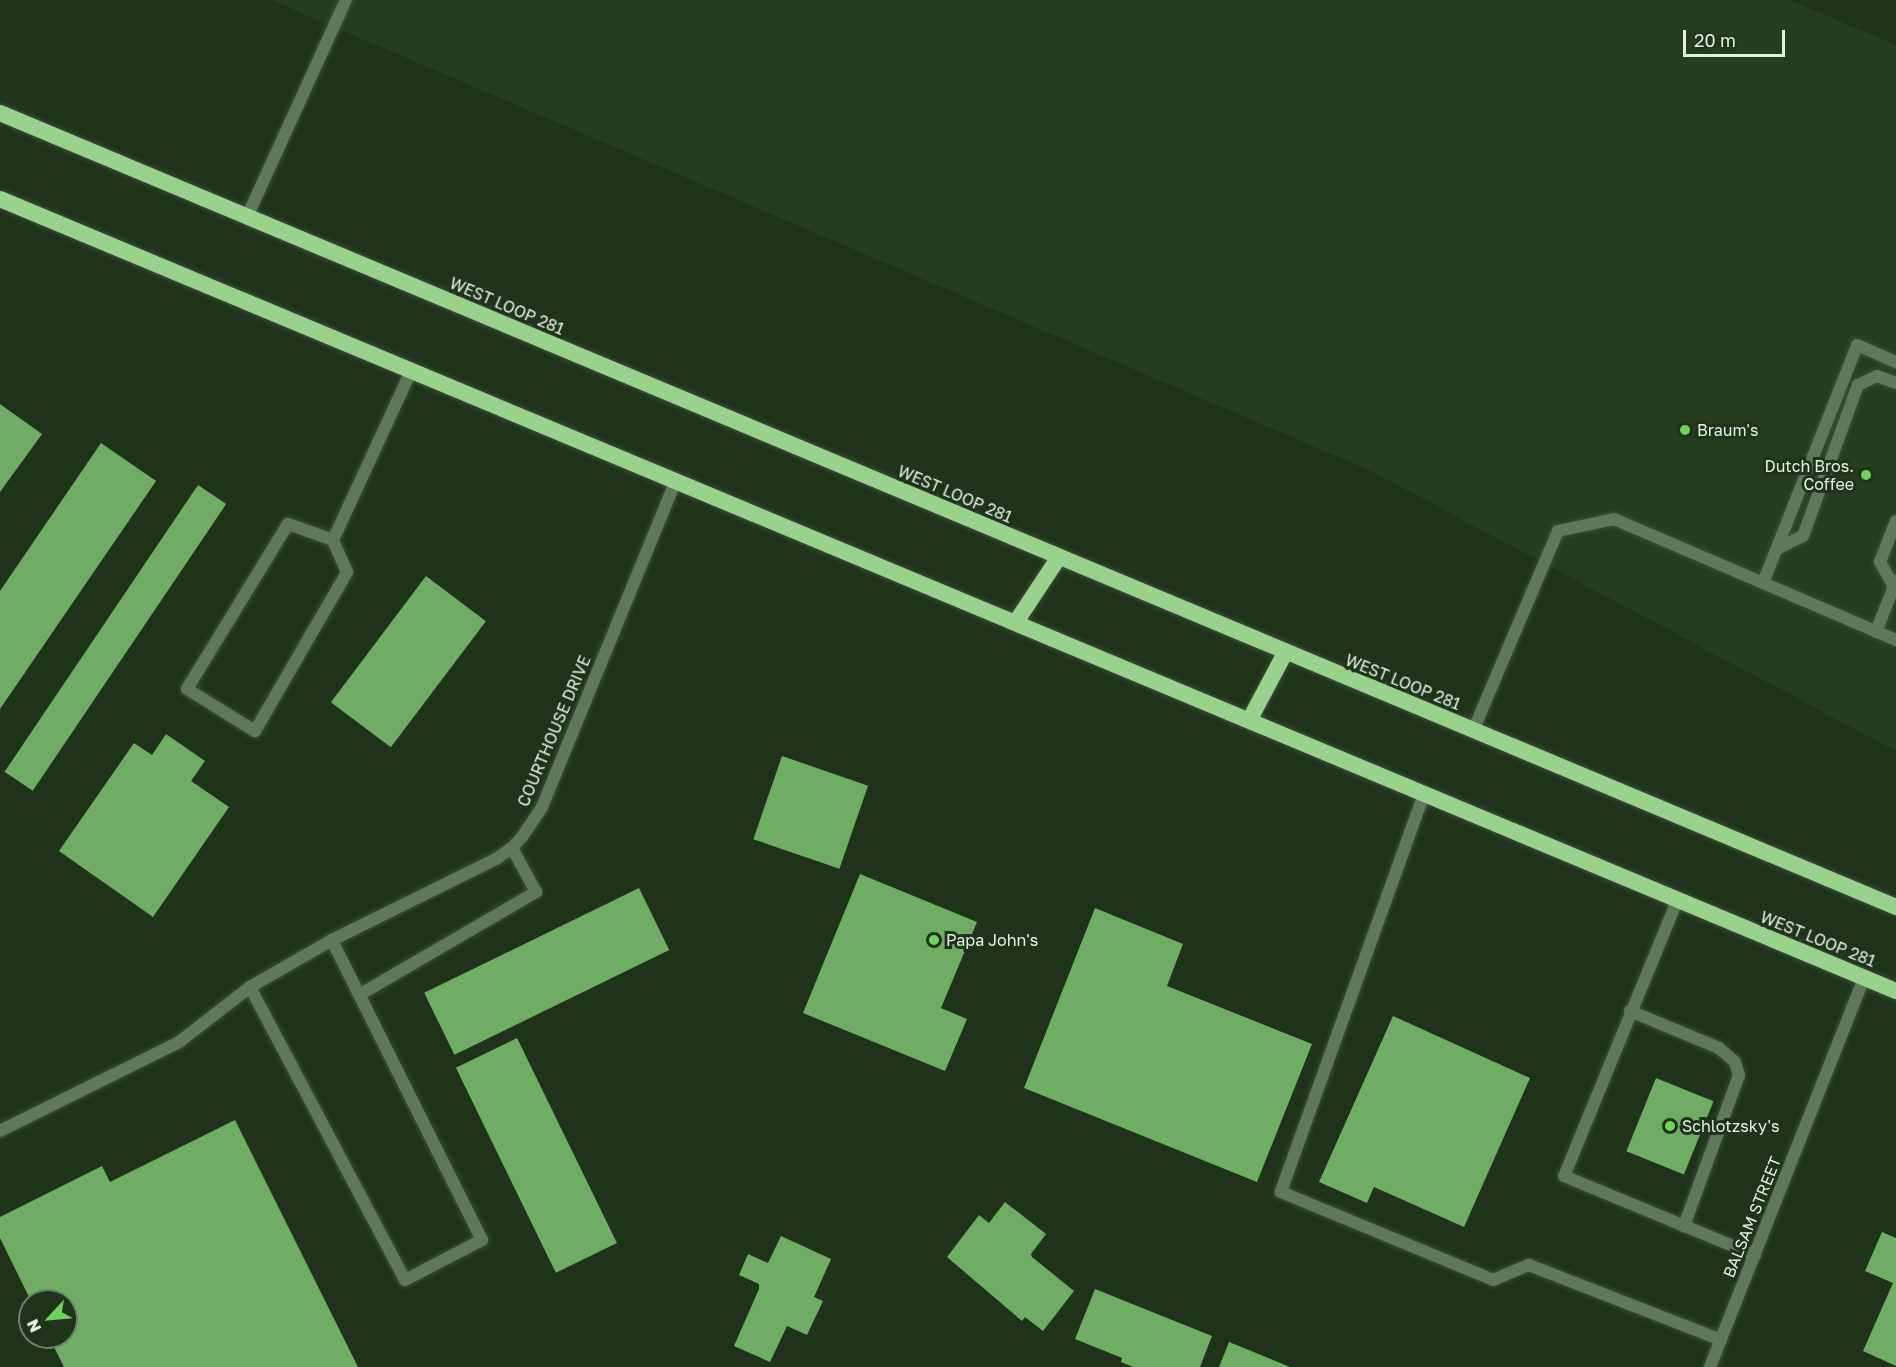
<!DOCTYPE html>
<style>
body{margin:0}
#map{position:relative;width:1896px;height:1367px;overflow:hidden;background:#1f331b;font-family:"Golos Text",sans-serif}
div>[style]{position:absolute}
.built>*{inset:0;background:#243d1f}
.building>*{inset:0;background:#70ad64;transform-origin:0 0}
.roads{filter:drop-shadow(0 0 2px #3b4e37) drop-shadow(0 0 2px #3b4e37)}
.service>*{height:12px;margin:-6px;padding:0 6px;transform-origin:6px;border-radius:6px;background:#5f785a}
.minor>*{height:12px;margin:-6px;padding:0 6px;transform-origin:6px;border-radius:6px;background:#5f785a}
.trunk>*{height:16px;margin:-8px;padding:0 8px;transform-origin:8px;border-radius:8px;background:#98d28c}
.dots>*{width:16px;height:16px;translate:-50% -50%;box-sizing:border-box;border:3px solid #1f331b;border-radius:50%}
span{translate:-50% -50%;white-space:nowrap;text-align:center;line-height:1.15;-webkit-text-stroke:6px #1f331b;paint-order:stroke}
.street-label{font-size:16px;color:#e4f1e2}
.poi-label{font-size:16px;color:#e4f1e2}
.left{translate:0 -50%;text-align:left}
.right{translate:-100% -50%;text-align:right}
.north{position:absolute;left:18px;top:1289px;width:60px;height:60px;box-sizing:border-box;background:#1f331b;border:2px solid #6e7f6b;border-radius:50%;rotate:244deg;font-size:16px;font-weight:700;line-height:24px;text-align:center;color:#e4f1e2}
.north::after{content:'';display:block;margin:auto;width:21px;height:27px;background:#71d25e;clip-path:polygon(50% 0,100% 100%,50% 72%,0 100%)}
.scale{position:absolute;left:1683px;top:30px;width:102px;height:27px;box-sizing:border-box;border:3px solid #e4f1e2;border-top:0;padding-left:8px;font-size:18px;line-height:21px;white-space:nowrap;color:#e4f1e2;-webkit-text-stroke:4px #1f331b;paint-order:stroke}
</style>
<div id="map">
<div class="built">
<div style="clip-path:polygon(271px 0,1790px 0,1896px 45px,1896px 751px,1371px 471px)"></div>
</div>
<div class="building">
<div style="clip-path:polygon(0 404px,42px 434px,0 492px)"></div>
<div style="clip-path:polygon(101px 443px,156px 481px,0 709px,0 591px)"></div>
<div style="left:198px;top:485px;width:34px;height:346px;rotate:34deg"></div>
<div style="left:426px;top:576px;width:75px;height:158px;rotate:37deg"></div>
<div style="clip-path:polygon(166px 734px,205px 761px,191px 781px,229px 807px,153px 917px,59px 851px,134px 743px,152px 755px)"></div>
<div style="left:782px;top:756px;width:91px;height:88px;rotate:19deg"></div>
<div style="clip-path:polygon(860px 874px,977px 922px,941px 1008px,967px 1019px,945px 1071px,803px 1013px)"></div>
<div style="left:639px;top:888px;width:69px;height:239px;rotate:64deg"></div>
<div style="clip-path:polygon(1095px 908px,1183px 944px,1167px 986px,1312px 1044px,1257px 1182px,1024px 1088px)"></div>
<div style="clip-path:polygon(1393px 1016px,1530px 1078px,1464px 1227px,1374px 1187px,1367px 1203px,1319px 1182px)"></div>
<div style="left:517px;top:1038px;width:228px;height:68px;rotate:64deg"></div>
<div style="left:1656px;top:1078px;width:62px;height:79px;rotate:22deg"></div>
<div style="clip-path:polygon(235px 1120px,358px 1367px,64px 1367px,49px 1337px,66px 1337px,66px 1301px,31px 1301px,0 1238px,0 1217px,102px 1166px,110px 1182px)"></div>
<div style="clip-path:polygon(1005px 1202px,1046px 1234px,1031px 1254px,1032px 1257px,1074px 1291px,1043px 1331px,1025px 1317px,1022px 1321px,947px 1257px,979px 1215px,989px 1223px)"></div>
<div style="clip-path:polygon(1882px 1232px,1896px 1238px,1896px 1366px,1863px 1351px,1893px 1283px,1865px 1271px)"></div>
<div style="clip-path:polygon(781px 1236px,831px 1259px,814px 1297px,823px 1301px,807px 1335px,787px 1326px,770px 1362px,734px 1346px,759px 1289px,759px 1284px,739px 1275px,748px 1254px,768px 1263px)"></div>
<div style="clip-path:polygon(1095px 1289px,1212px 1336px,1200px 1367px,1133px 1367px,1121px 1362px,1122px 1358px,1075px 1339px)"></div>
<div style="clip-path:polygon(1229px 1342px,1290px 1367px,1219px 1367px)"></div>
</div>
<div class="roads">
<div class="service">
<div style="left:247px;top:217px;width:239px;rotate:-65.5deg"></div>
<div style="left:333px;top:540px;width:48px;rotate:-160.4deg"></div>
<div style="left:288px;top:524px;width:193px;rotate:121.5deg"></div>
<div style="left:187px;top:689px;width:80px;rotate:31.7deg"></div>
<div style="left:255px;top:731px;width:184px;rotate:-59.9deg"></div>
<div style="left:347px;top:572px;width:35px;rotate:-114deg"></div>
<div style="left:333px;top:540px;width:186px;rotate:-65.2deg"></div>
<div style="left:1777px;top:549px;width:29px;rotate:-27deg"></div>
<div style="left:1803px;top:536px;width:161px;rotate:-70deg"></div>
<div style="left:1858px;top:385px;width:21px;rotate:-25deg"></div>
<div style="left:1877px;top:376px;width:20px;rotate:20deg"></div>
<div style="left:1763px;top:583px;width:256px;rotate:-68.4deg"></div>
<div style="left:1857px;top:345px;width:43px;rotate:23.6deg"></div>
<div style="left:1894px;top:587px;width:29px;rotate:-119deg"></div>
<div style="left:1880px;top:562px;width:44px;rotate:-68.7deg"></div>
<div style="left:1876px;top:632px;width:55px;rotate:-68.6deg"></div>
<div style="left:1473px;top:731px;width:217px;rotate:-67deg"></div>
<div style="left:1558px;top:531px;width:57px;rotate:-12.1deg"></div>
<div style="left:1614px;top:519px;width:307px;rotate:23.2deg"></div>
<div style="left:1424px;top:794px;width:423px;rotate:109.8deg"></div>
<div style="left:1281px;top:1192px;width:230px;rotate:22.5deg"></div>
<div style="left:1493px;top:1280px;width:39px;rotate:-23deg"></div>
<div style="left:1529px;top:1265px;width:206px;rotate:21.3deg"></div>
<div style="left:1677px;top:901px;width:297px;rotate:112.3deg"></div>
<div style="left:1564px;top:1176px;width:207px;rotate:22.5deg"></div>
<div style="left:359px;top:995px;width:205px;rotate:-30.2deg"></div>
<div style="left:536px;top:892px;width:50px;rotate:-118.6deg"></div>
<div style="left:1630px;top:1011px;width:96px;rotate:22.6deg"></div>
<div style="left:1719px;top:1048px;width:21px;rotate:41deg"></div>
<div style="left:1735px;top:1062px;width:14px;rotate:73deg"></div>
<div style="left:1739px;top:1075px;width:161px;rotate:110deg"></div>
<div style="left:0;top:1131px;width:200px;rotate:-26.4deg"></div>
<div style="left:179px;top:1042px;width:90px;rotate:-37.8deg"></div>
<div style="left:250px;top:987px;width:331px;rotate:62.1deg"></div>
<div style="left:405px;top:1280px;width:87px;rotate:-27.5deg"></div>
<div style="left:482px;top:1240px;width:335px;rotate:-116.6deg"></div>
</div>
<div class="minor">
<div style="left:250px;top:987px;width:95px;rotate:-29.8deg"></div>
<div style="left:332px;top:940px;width:183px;rotate:-26.3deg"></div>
<div style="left:496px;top:859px;width:19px;rotate:-35deg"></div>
<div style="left:512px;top:848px;width:15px;rotate:-48deg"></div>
<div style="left:522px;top:837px;width:36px;rotate:-56deg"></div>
<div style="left:542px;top:807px;width:352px;rotate:-67.7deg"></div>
<div style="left:1710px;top:1367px;width:418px;rotate:-68.4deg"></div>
</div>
<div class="trunk">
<div style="left:0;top:113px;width:2056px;rotate:22.72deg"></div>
<div style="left:0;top:199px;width:2055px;rotate:22.67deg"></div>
<div style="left:1016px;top:622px;width:78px;rotate:-56.5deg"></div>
<div style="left:1250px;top:719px;width:75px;rotate:-62.1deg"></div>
</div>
</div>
<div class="dots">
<div style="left:1685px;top:430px;background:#71d25e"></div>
<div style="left:1866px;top:475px;background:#71d25e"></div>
<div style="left:934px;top:940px;background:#71d25e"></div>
<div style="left:1670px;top:1126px;background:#71d25e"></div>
</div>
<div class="street-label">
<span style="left:507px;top:306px;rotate:23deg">WEST LOOP 281</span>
<span style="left:955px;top:494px;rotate:23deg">WEST LOOP 281</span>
<span style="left:1403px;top:682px;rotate:22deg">WEST LOOP 281</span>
<span style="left:554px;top:731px;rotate:-67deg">COURTHOUSE DRIVE</span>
<span style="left:1818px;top:939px;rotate:22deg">WEST LOOP 281</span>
<span style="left:1752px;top:1217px;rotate:-68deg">BALSAM STREET</span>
</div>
<div class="poi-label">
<span class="left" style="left:1697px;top:430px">Braum's</span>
<span class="right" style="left:1854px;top:475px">Dutch Bros.<br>Coffee</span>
<span class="left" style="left:946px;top:940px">Papa John's</span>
<span class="left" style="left:1682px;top:1126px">Schlotzsky's</span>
</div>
<div class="north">N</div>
<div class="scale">20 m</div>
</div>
